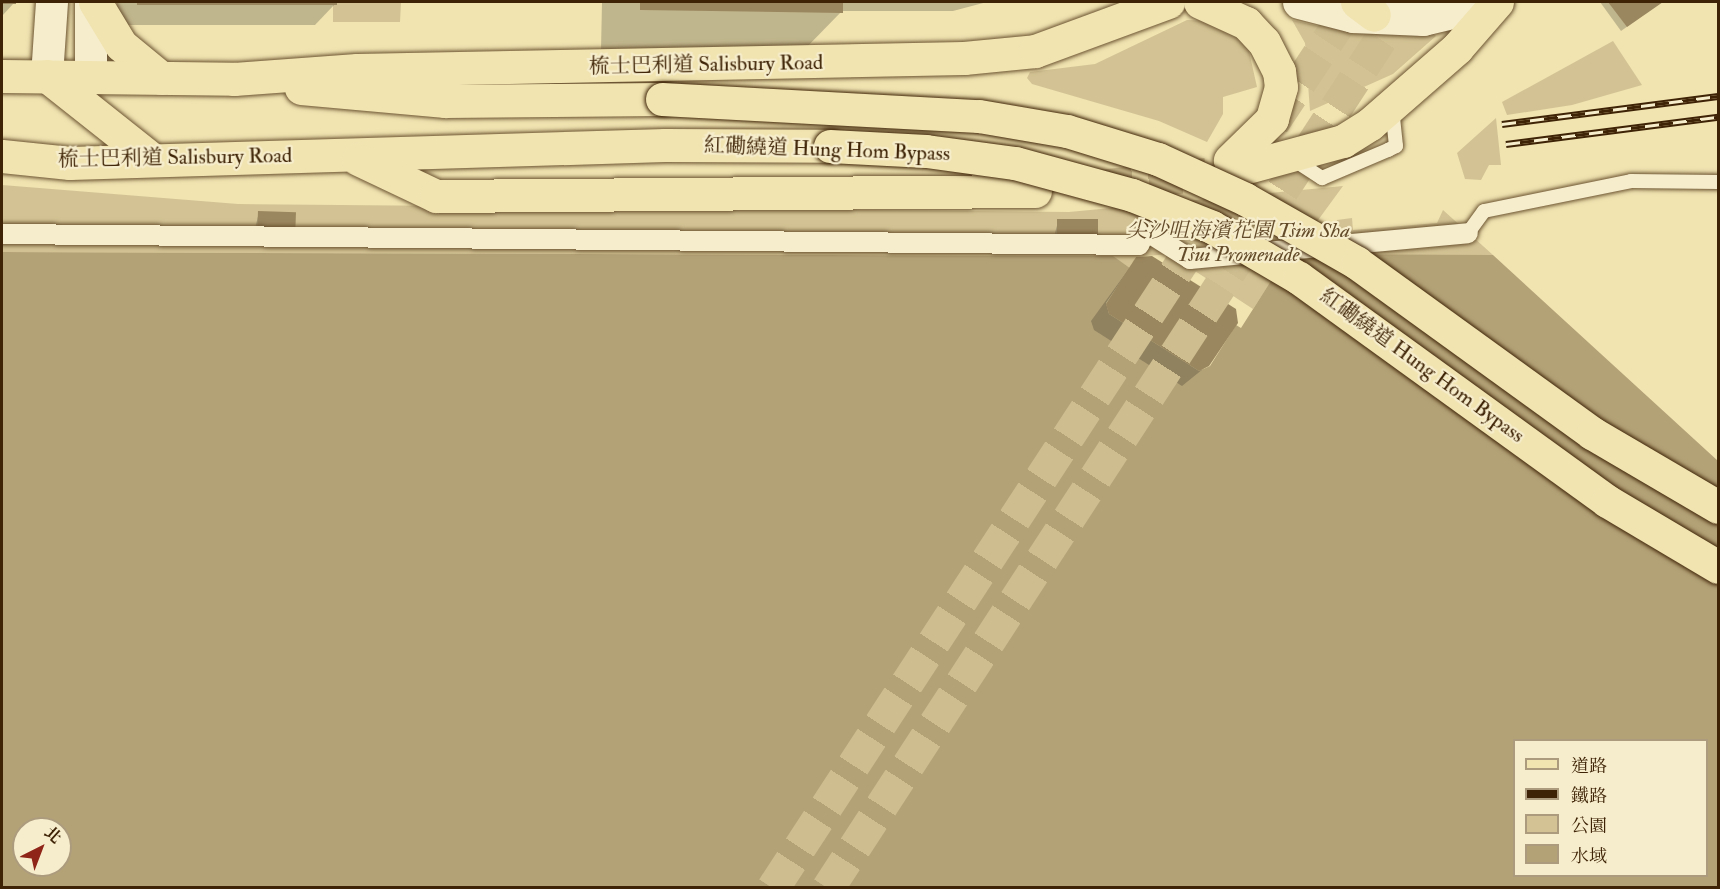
<!DOCTYPE html>
<meta charset="utf-8">
<style>
body{margin:0}
#map{position:relative;width:1720px;height:889px;overflow:hidden;background:#f1e4b1;font-family:"IM FELL Double Pica","Noto Serif TC",serif}
div>[style]{position:absolute}
.green>*{inset:0;background:#d3c394}
.water>*{inset:0;background:#b4a277}
.shadow>*{inset:0;background:#0003}
.building>*{inset:0;background:#9b875f;transform-origin:0 0}
.primary-tunnel>*{height:33px;margin-top:-16.5px;transform-origin:0;background:repeating-linear-gradient(90deg,#cdbd8f 0 33px,transparent 0 49px)}
.trunk-tunnel>*{height:33px;margin-top:-16.5px;transform-origin:0;background:repeating-linear-gradient(90deg,#cdbd8f 0 33px,transparent 0 49px)}
.roads{filter:drop-shadow(0 0 2px #6b5331) drop-shadow(0 0 2px #6b5331)}
.service>*{height:14px;margin:-7px;padding:0 7px;transform-origin:7px;border-radius:7px;background:#f6edcc}
.pedestrian>*{height:20px;margin:-10px;padding:0 10px;transform-origin:10px;border-radius:10px;background:#f6edcc}
.tertiary>*{height:32px;margin:-16px;padding:0 16px;transform-origin:16px;border-radius:16px;background:#f6edcc}
.secondary>*{height:33px;margin:-16.5px;padding:0 16.5px;transform-origin:16.5px;border-radius:16.5px;background:#f6edcc}
.primary>*{height:33px;margin:-16.5px;padding:0 16.5px;transform-origin:16.5px;border-radius:16.5px;background:#f1e4b1}
.rail>*{height:7px;margin-top:-3.5px;transform-origin:0;background:repeating-linear-gradient(90deg,#f6edcc 0 14px,#3e2306 0 28px);box-sizing:border-box;border-block:2px solid #3e2306}
.bridges{filter:drop-shadow(0 0 2px #3e2306) drop-shadow(0 0 2px #3e2306)}
.primary-bridge>*{height:33px;margin:-16.5px;padding:0 16.5px;transform-origin:16.5px;border-radius:16.5px;background:#f1e4b1}
span{translate:-50% -50%;white-space:nowrap;text-align:center;line-height:1.15;-webkit-text-stroke:4.5px #f6edcc;paint-order:stroke}
.street-label{font-size:21px;color:#3e2306}
.park-label{font-size:21px;color:#634b2a;font-style:italic}
.frame{position:absolute;inset:0;border:3px solid #3e2306;pointer-events:none}
.legend{position:absolute;left:1513px;top:739px;width:195px;height:138px;box-sizing:border-box;background:#f6edcc;border:2px solid #ac9c7d;margin:0;padding:8px 10px;list-style:none;font-size:18px;color:#3e2306}
.legend li{display:flex;align-items:center;gap:12px;height:30px}
.legend b{width:30px;border:2px solid #ac9c7d}
.north{position:absolute;left:12px;top:817px;width:60px;height:60px;box-sizing:border-box;background:#f6edcc;border:2px solid #ac9c7d;border-radius:50%;rotate:42deg;font-size:16px;font-weight:700;line-height:24px;text-align:center;color:#3e2306}
.north::after{content:'';display:block;margin:auto;width:21px;height:27px;background:#8f2418;clip-path:polygon(50% 0,100% 100%,50% 72%,0 100%)}
</style>
<div id="map">
<div class="green">
<div style="clip-path:polygon(333px 2px,595px 2px,401px 2px,400px 22px,333px 22px)"></div>
<div style="clip-path:polygon(1187px 20px,1212px 21px,1234px 32px,1248px 47px,1257px 87px,1223px 97px,1223px 114px,1207px 142px,1159px 121px,1032px 84px,1027px 78px,1030px 72px,1095px 64px)"></div>
<div style="clip-path:polygon(1292px 20px,1353px 34px,1426px 27px,1436px 36px,1393px 74px,1310px 111px,1305px 43px)"></div>
<div style="clip-path:polygon(1613px 41px,1642px 85px,1572px 105px,1507px 115px,1502px 102px)"></div>
<div style="clip-path:polygon(1496px 118px,1501px 165px,1489px 165px,1481px 180px,1465px 179px,1457px 153px)"></div>
<div style="clip-path:polygon(2px 185px,238px 204px,1069px 212px,1343px 186px,1313px 227px,1327px 235px,1337px 220px,1352px 218px,1353px 230px,1437px 223px,1443px 210px,1493px 255px,1288px 255px,1253px 309px,1169px 254px,1136px 257px,1130px 268px,1112px 256px,2px 252px)"></div>
</div>
<div class="water">
<div style="clip-path:polygon(evenodd,2px 252px,1113px 256px,1130px 268px,1106px 303px,1109px 314px,1199px 371px,1210px 366px,1236px 325px,1241px 328px,1288px 254px,1493px 255px,1718px 461px,1718px 887px,2px 888px,2px 252px,1514px 740px,1706px 740px,1706px 876px,1514px 876px,1514px 740px,2px 252px,24px 829px,60px 829px,60px 865px,24px 865px,24px 829px)"></div>
</div>
<div class="shadow">
<div style="clip-path:polygon(2px 2px,14px 3px,2px 16px)"></div>
<div style="clip-path:polygon(117px 2px,335px 2px,335px 4px,315px 25px,117px 25px)"></div>
<div style="clip-path:polygon(602px 2px,987px 2px,953px 11px,842px 11px,803px 51px,601px 49px)"></div>
<div style="clip-path:polygon(1600px 2px,1662px 2px,1621px 31px)"></div>
<div style="clip-path:polygon(259px 212px,295px 213px,254px 233px)"></div>
<div style="clip-path:polygon(1058px 222px,1091px 239px,1053px 240px)"></div>
<div style="clip-path:polygon(1136px 259px,1208px 365px,1182px 386px,1094px 330px,1091px 321px)"></div>
</div>
<div class="building">
<div style="left:2px;top:2px;width:14px;height:2px"></div>
<div style="left:137px;top:2px;width:200px;height:3px"></div>
<div style="clip-path:polygon(640px 2px,843px 2px,843px 13px,640px 10px)"></div>
<div style="clip-path:polygon(1608px 2px,1663px 2px,1627px 27px)"></div>
<div style="left:258px;top:211px;width:38px;height:18px;rotate:2deg"></div>
<div style="left:1098px;top:219px;width:16px;height:41px;rotate:90deg"></div>
<div style="clip-path:polygon(1152px 256px,1236px 309px,1238px 323px,1209px 366px,1199px 371px,1109px 314px,1106px 304px,1136px 257px)"></div>
</div>
<div class="primary-tunnel">
<div style="left:1100px;top:186px;width:107px;rotate:-6.5deg"></div>
</div>
<div class="trunk-tunnel">
<div style="left:1273px;top:123px;width:145px;rotate:-56.5deg"></div>
<div style="left:773px;top:888px;width:859px;rotate:-56.83deg"></div>
<div style="left:828px;top:888px;width:1057px;rotate:-56.93deg"></div>
</div>
<div class="roads">
<div class="service">
<div style="left:1291px;top:158px;width:37px;rotate:33deg"></div>
<div style="left:1322px;top:178px;width:72px;rotate:-23deg"></div>
<div style="left:1388px;top:150px;width:9px;rotate:-27deg"></div>
<div style="left:1396px;top:146px;width:37px;rotate:-96deg"></div>
<div style="left:1468px;top:233px;width:27px;rotate:-54deg"></div>
<div style="left:1484px;top:211px;width:150px;rotate:-11.5deg"></div>
<div style="left:1631px;top:181px;width:87px;rotate:0.7deg"></div>
</div>
<div class="pedestrian">
<div style="left:2px;top:234px;width:1137px;rotate:0.55deg"></div>
<div style="left:1139px;top:245px;width:16px;rotate:-63deg"></div>
<div style="left:1146px;top:231px;width:52px;rotate:32.5deg"></div>
<div style="left:1190px;top:259px;width:279px;rotate:-5.3deg"></div>
</div>
<div class="tertiary">
<div style="left:47px;top:76px;width:74px;rotate:-86.1deg"></div>
<div style="left:91px;top:79px;width:77px;rotate:-90deg"></div>
</div>
<div class="secondary">
<div style="left:1299px;top:2px;width:56px;rotate:14.5deg"></div>
<div style="left:1353px;top:16px;width:70px;rotate:2.5deg"></div>
<div style="left:1423px;top:19px;width:73px;rotate:-13.5deg"></div>
</div>
<div class="primary">
<div style="left:95px;top:2px;width:50px;rotate:58.8deg"></div>
<div style="left:121px;top:45px;width:52px;rotate:39.5deg"></div>
<div style="left:1200px;top:2px;width:51px;rotate:24.5deg"></div>
<div style="left:1246px;top:23px;width:26px;rotate:47deg"></div>
<div style="left:1264px;top:42px;width:33px;rotate:63deg"></div>
<div style="left:1279px;top:71px;width:16px;rotate:83deg"></div>
<div style="left:1281px;top:87px;width:33px;rotate:106deg"></div>
<div style="left:1272px;top:119px;width:59px;rotate:135.7deg"></div>
<div style="left:1357px;top:2px;width:21px;rotate:37deg"></div>
<div style="left:2px;top:76px;width:232px;rotate:0.7deg"></div>
<div style="left:234px;top:79px;width:123px;rotate:-4.2deg"></div>
<div style="left:357px;top:70px;width:607px;rotate:-1.13deg"></div>
<div style="left:964px;top:58px;width:71px;rotate:-5.6deg"></div>
<div style="left:1035px;top:51px;width:142px;rotate:-20.2deg"></div>
<div style="left:47px;top:76px;width:135px;rotate:38.4deg"></div>
<div style="left:301px;top:88px;width:145px;rotate:5.2deg"></div>
<div style="left:445px;top:101px;width:217px;rotate:-0.5deg"></div>
<div style="left:2px;top:156px;width:68px;rotate:5.9deg"></div>
<div style="left:70px;top:163px;width:595px;rotate:-1.73deg"></div>
<div style="left:665px;top:145px;width:165px;rotate:0.3deg"></div>
<div style="left:358px;top:159px;width:86px;rotate:25.4deg"></div>
<div style="left:436px;top:196px;width:599px;rotate:-0.48deg"></div>
<div style="left:1236px;top:170px;width:111px;rotate:-15.2deg"></div>
<div style="left:1343px;top:141px;width:32px;rotate:-32deg"></div>
<div style="left:1370px;top:124px;width:116px;rotate:-41.1deg"></div>
<div style="left:1457px;top:48px;width:61px;rotate:-49deg"></div>
</div>
</div>
<div class="rail">
<div style="left:1502px;top:124px;width:218px;rotate:-7.4deg"></div>
<div style="left:1506px;top:144px;width:214px;rotate:-7.3deg"></div>
</div>
<div class="bridges">
<div class="primary-bridge">
<div style="left:662px;top:99px;width:317px;rotate:3.1deg"></div>
<div style="left:979px;top:116px;width:89px;rotate:9.7deg"></div>
<div style="left:1067px;top:131px;width:95px;rotate:17.1deg"></div>
<div style="left:1158px;top:159px;width:96px;rotate:24.7deg"></div>
<div style="left:1245px;top:199px;width:129px;rotate:29.7deg"></div>
<div style="left:1357px;top:263px;width:290px;rotate:35.9deg"></div>
<div style="left:1592px;top:433px;width:146px;rotate:30.4deg"></div>
<div style="left:830px;top:146px;width:96px;rotate:3deg"></div>
<div style="left:926px;top:151px;width:90px;rotate:7.7deg"></div>
<div style="left:1015px;top:163px;width:121px;rotate:15.3deg"></div>
<div style="left:1132px;top:195px;width:86px;rotate:21.8deg"></div>
<div style="left:1212px;top:227px;width:101px;rotate:30.4deg"></div>
<div style="left:1299px;top:278px;width:380px;rotate:35.9deg"></div>
<div style="left:1607px;top:501px;width:129px;rotate:30.7deg"></div>
</div>
</div>
<div class="street-label">
<span style="left:706px;top:65px;rotate:-1deg">梳士巴利道 Salisbury Road</span>
<span style="left:827px;top:150px;rotate:2deg">紅磡繞道 Hung Hom Bypass</span>
<span style="left:175px;top:158px;rotate:-1deg">梳士巴利道 Salisbury Road</span>
<span style="left:1422px;top:366px;rotate:36deg">紅磡繞道 Hung Hom Bypass</span>
</div>
<div class="park-label">
<span style="left:1238px;top:243px">尖沙咀海濱花園 Tsim Sha<br>Tsui Promenade</span>
</div>
<div class="frame"></div>
<ul class="legend">
<li><b style="height:8px;background:#f1e4b1"></b>道路</li>
<li><b style="height:8px;background:#3e2306"></b>鐵路</li>
<li><b style="height:16px;background:#d3c394"></b>公園</li>
<li><b style="height:16px;background:#b4a277"></b>水域</li>
</ul>
<div class="north">北</div>
</div>
